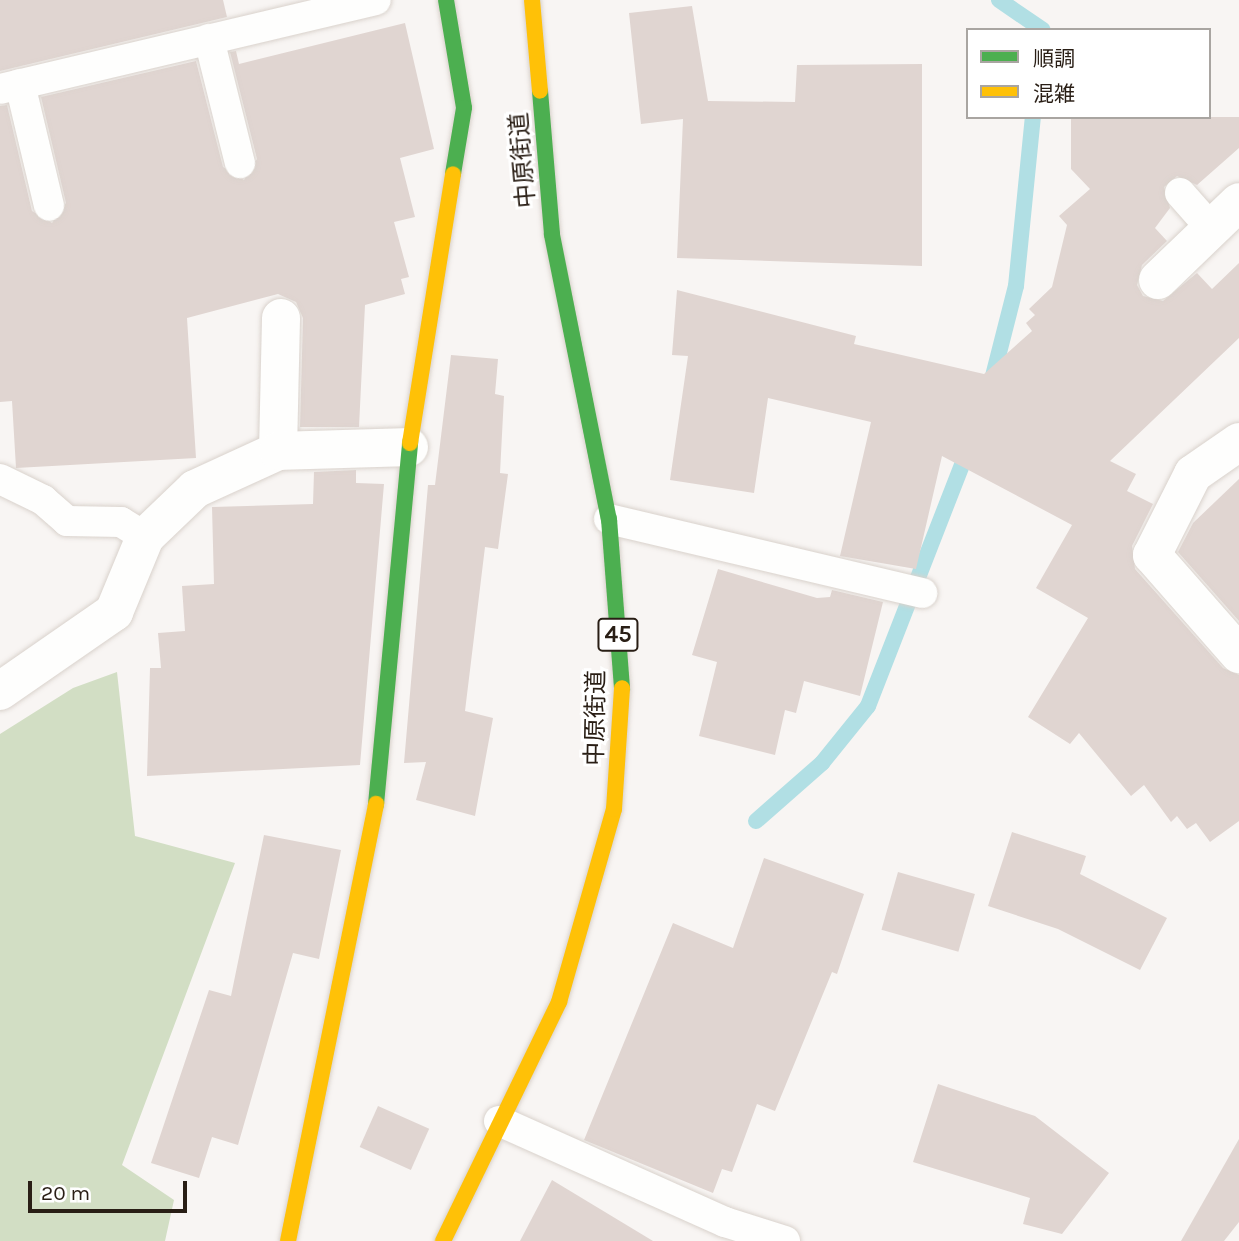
<!DOCTYPE html>
<meta charset="utf-8">
<style>
body{margin:0}
#map{position:relative;width:1239px;height:1241px;overflow:hidden;background:#f8f5f3;font-family:Karla,"Noto Sans JP",sans-serif}
div>[style]{position:absolute}
.green>*{inset:0;background:#d2dec4}
.stream>*{height:16px;margin:-8px;padding:0 8px;transform-origin:8px;border-radius:8px;background:#b1dfe4}
.building>*{inset:0;background:#e0d5d1;transform-origin:0 0}
.roads{filter:drop-shadow(0 0 2px #d9d2cc) drop-shadow(0 0 2px #d9d2cc)}
.lane>*{height:30px;margin:-15px;padding:0 15px;transform-origin:15px;border-radius:15px;background:#fefefd}
.street>*{height:38px;margin:-19px;padding:0 19px;transform-origin:19px;border-radius:19px;background:#fefefd}
.fast>*{height:16px;margin:-8px;padding:0 8px;transform-origin:8px;border-radius:8px;background:#4caf50}
.slow>*{height:16px;margin:-8px;padding:0 8px;transform-origin:8px;border-radius:8px;background:#ffc107}
span{translate:-50% -50%;white-space:nowrap;text-align:center;line-height:1.15;-webkit-text-stroke:6px #fff;paint-order:stroke}
.shield-label span{padding:2px 5px;background:#fff;border:2px solid;border-radius:5px;-webkit-text-stroke-width:0}
.shield-label{font-size:23px;color:#291e15;font-weight:700}
.street-label{font-size:24px;color:#291e15}
.legend{position:absolute;left:966px;top:28px;width:245px;height:91px;box-sizing:border-box;background:#fff;border:2px solid #a9a5a1;margin:0;padding:9px 12px;list-style:none;font-size:21px;color:#291e15}
.legend li{display:flex;align-items:center;gap:14px;height:35px}
.legend b{width:35px;border:2px solid #a9a5a1}
.scale{position:absolute;left:28px;top:1181px;width:159px;height:32px;box-sizing:border-box;border:4px solid #291e15;border-top:0;padding-left:9px;font-size:21px;line-height:24px;white-space:nowrap;color:#291e15;-webkit-text-stroke:5px #fff;paint-order:stroke}
</style>
<div id="map">
<div class="green">
<div style="clip-path:polygon(117px 672px,135px 836px,235px 863px,122px 1165px,174px 1200px,165px 1241px,0 1241px,0 734px,73px 688px)"></div>
</div>
<div class="stream">
<div style="left:999px;top:0;width:53px;rotate:34.3deg"></div>
<div style="left:992px;top:380px;width:97px;rotate:-75.7deg"></div>
<div style="left:1016px;top:286px;width:170px;rotate:-84.3deg"></div>
<div style="left:756px;top:821px;width:88px;rotate:-41.3deg"></div>
<div style="left:822px;top:763px;width:73px;rotate:-51.1deg"></div>
<div style="left:868px;top:706px;width:278px;rotate:-68.7deg"></div>
</div>
<div class="building">
<div style="clip-path:polygon(0 0,223px 0,227px 17px,0 71px)"></div>
<div style="clip-path:polygon(692px 6px,708px 101px,795px 102px,797px 65px,922px 64px,922px 266px,677px 258px,683px 119px,641px 124px,629px 13px)"></div>
<div style="clip-path:polygon(405px 23px,434px 149px,400px 158px,415px 217px,394px 222px,409px 277px,401px 279px,405px 294px,365px 305px,359px 427px,300px 427px,303px 318px,296px 302px,278px 294px,187px 318px,196px 458px,16px 468px,12px 401px,0 402px,0 106px,7px 105px,32px 211px,52px 223px,66px 203px,41px 97px,196px 61px,223px 167px,244px 180px,257px 159px,230px 52px,236px 51px,239px 64px)"></div>
<div style="clip-path:polygon(1071px 117px,1239px 117px,1239px 148px,1197px 185px,1177px 176px,1164px 187px,1170px 208px,1155px 228px,1167px 241px,1142px 265px,1137px 285px,1143px 296px,1163px 301px,1197px 273px,1212px 289px,1239px 263px,1239px 338px,1110px 461px,1136px 474px,1127px 491px,1153px 504px,1132px 546px,1135px 569px,1223px 668px,1239px 675px,1239px 821px,1210px 842px,1196px 823px,1187px 829px,1177px 816px,1171px 822px,1144px 785px,1131px 796px,1079px 733px,1070px 744px,1028px 717px,1088px 618px,1036px 588px,1072px 525px,942px 456px,916px 569px,840px 556px,871px 422px,768px 398px,754px 493px,670px 480px,688px 356px,672px 355px,677px 290px,856px 336px,854px 344px,984px 374px,1032px 331px,1026px 323px,1035px 315px,1029px 309px,1052px 287px,1067px 225px,1059px 216px,1090px 189px,1071px 169px)"></div>
<div style="clip-path:polygon(451px 355px,498px 359px,495px 394px,504px 396px,500px 473px,508px 474px,498px 549px,485px 547px,465px 711px,493px 718px,475px 816px,416px 800px,426px 762px,404px 763px,428px 485px,435px 485px)"></div>
<div style="clip-path:polygon(356px 470px,356px 483px,384px 484px,360px 765px,147px 776px,150px 668px,161px 668px,158px 633px,185px 631px,182px 586px,214px 584px,212px 507px,313px 504px,314px 472px)"></div>
<div style="clip-path:polygon(1239px 479px,1239px 621px,1178px 552px,1193px 523px)"></div>
<div style="clip-path:polygon(718px 569px,817px 598px,830px 597px,832px 590px,883px 602px,860px 696px,804px 681px,796px 713px,785px 710px,775px 755px,699px 736px,717px 662px,692px 655px)"></div>
<div style="clip-path:polygon(1012px 832px,1086px 856px,1080px 874px,1167px 918px,1140px 970px,1058px 929px,988px 906px)"></div>
<div style="clip-path:polygon(264px 835px,341px 850px,319px 959px,293px 953px,238px 1145px,212px 1137px,199px 1178px,151px 1163px,209px 990px,231px 996px)"></div>
<div style="clip-path:polygon(764px 858px,864px 894px,837px 974px,832px 972px,775px 1111px,757px 1104px,732px 1172px,722px 1169px,713px 1193px,584px 1140px,673px 923px,733px 948px)"></div>
<div style="left:898px;top:872px;width:80px;height:60px;rotate:16deg"></div>
<div style="clip-path:polygon(938px 1084px,1035px 1116px,1109px 1173px,1062px 1234px,1023px 1224px,1030px 1198px,913px 1162px)"></div>
<div style="left:378px;top:1106px;width:56px;height:45px;rotate:24deg"></div>
<div style="clip-path:polygon(1239px 1139px,1239px 1222px,1224px 1241px,1181px 1241px)"></div>
<div style="clip-path:polygon(552px 1180px,653px 1241px,520px 1241px)"></div>
</div>
<div class="roads">
<div class="lane">
<div style="left:209px;top:39px;width:128px;rotate:76deg"></div>
<div style="left:20px;top:84px;width:125px;rotate:76.6deg"></div>
<div style="left:0;top:89px;width:386px;rotate:-13.3deg"></div>
<div style="left:1180px;top:193px;width:47px;rotate:48.5deg"></div>
<div style="left:0;top:479px;width:48px;rotate:26deg"></div>
<div style="left:43px;top:500px;width:32px;rotate:41deg"></div>
<div style="left:67px;top:521px;width:54px;rotate:1.1deg"></div>
<div style="left:121px;top:522px;width:28px;rotate:32deg"></div>
<div style="left:609px;top:519px;width:322px;rotate:13.3deg"></div>
<div style="left:499px;top:1121px;width:248px;rotate:24.1deg"></div>
<div style="left:725px;top:1222px;width:63px;rotate:17.6deg"></div>
</div>
<div class="street">
<div style="left:1158px;top:280px;width:112px;rotate:-43.9deg"></div>
<div style="left:1239px;top:442px;width:56px;rotate:145.2deg"></div>
<div style="left:1193px;top:474px;width:91px;rotate:116.8deg"></div>
<div style="left:1152px;top:555px;width:132px;rotate:48.7deg"></div>
<div style="left:278px;top:451px;width:133px;rotate:-88.7deg"></div>
<div style="left:0;top:691px;width:139px;rotate:-34.7deg"></div>
<div style="left:114px;top:612px;width:81px;rotate:-67.5deg"></div>
<div style="left:145px;top:537px;width:69px;rotate:-43.8deg"></div>
<div style="left:195px;top:489px;width:91px;rotate:-24.6deg"></div>
<div style="left:278px;top:451px;width:131px;rotate:-1.7deg"></div>
</div>
<div class="fast">
<div style="left:446px;top:0;width:109px;rotate:80.5deg"></div>
<div style="left:464px;top:108px;width:67px;rotate:99.5deg"></div>
<div style="left:540px;top:91px;width:144px;rotate:85.2deg"></div>
<div style="left:552px;top:235px;width:290px;rotate:78.7deg"></div>
<div style="left:609px;top:519px;width:169px;rotate:85.6deg"></div>
<div style="left:376px;top:804px;width:363px;rotate:-84.6deg"></div>
</div>
<div class="slow">
<div style="left:532px;top:0;width:91px;rotate:85deg"></div>
<div style="left:410px;top:443px;width:272px;rotate:-80.9deg"></div>
<div style="left:288px;top:1241px;width:446px;rotate:-78.6deg"></div>
<div style="left:443px;top:1241px;width:266px;rotate:-64.1deg"></div>
<div style="left:559px;top:1002px;width:201px;rotate:-74.1deg"></div>
<div style="left:614px;top:809px;width:121px;rotate:-86.2deg"></div>
</div>
</div>
<div class="shield-label">
<span style="left:618px;top:635px">45</span>
</div>
<div class="street-label">
<span style="left:523px;top:160px;rotate:-95deg">中原街道</span>
<span style="left:596px;top:718px;rotate:-89deg">中原街道</span>
</div>
<ul class="legend">
<li><b style="height:9px;background:#4caf50"></b>順調</li>
<li><b style="height:9px;background:#ffc107"></b>混雑</li>
</ul>
<div class="scale">20 m</div>
</div>
